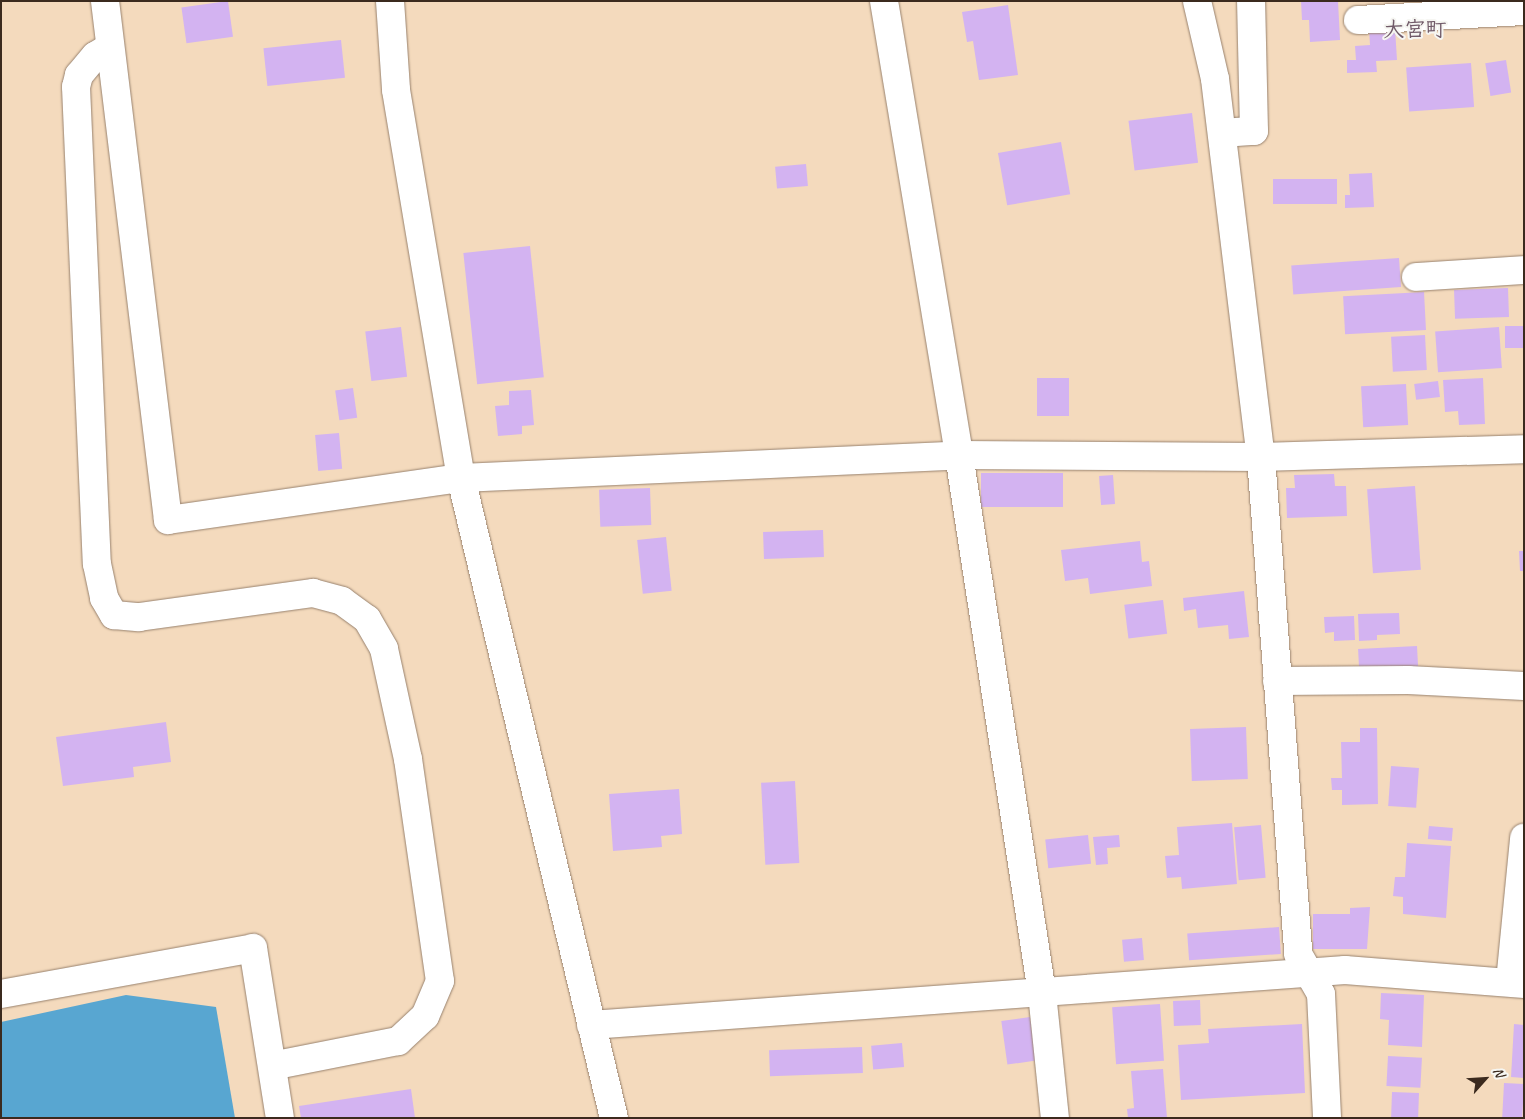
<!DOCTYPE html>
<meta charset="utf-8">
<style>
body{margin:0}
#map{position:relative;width:1525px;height:1119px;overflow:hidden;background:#f4dabd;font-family:Caveat,"Klee One",sans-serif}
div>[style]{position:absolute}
.water>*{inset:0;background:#58a6d1}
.building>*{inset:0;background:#d3b3f1;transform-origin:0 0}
.roads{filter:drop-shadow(0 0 1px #98826e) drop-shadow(0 0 1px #98826e)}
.minor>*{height:28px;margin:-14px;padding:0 14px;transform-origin:14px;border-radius:14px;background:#fff}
span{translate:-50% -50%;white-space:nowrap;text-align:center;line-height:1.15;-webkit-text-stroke:4px #f6f6f2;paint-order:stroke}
.neighbourhood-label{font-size:21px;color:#705a68;font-weight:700}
.frame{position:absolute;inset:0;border:2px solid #3b2a1e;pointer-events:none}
.north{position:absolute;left:1460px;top:1054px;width:50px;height:50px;-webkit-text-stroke:4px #f6f6f2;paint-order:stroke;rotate:64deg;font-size:14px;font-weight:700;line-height:20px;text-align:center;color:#3b2a1e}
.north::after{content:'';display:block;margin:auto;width:18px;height:22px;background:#3b2a1e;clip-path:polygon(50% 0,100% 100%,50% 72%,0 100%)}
</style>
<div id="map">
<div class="water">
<div style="clip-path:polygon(126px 995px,216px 1007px,235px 1118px,1px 1118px,1px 1022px)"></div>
</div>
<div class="building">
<div style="left:228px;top:1px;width:36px;height:47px;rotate:82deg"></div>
<div style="clip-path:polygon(1301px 1px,1338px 1px,1340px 40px,1310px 42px,1309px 20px,1302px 20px)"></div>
<div style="clip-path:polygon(1008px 5px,1018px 75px,979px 80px,973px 41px,967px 42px,962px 12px)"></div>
<div style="clip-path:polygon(1395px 28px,1397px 60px,1376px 61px,1377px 72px,1347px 73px,1347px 60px,1356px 60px,1355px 46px,1370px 45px,1369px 29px)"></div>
<div style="left:341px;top:40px;width:38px;height:78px;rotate:84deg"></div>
<div style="left:1506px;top:60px;width:33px;height:21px;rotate:81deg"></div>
<div style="left:1471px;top:63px;width:44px;height:65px;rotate:86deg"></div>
<div style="left:1192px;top:113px;width:50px;height:64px;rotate:83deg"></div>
<div style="left:1061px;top:142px;width:53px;height:64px;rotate:80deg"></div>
<div style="left:806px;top:164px;width:22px;height:31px;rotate:85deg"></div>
<div style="clip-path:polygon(1372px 173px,1374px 207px,1345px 208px,1345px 195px,1350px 195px,1349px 174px)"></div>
<div style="left:1337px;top:179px;width:25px;height:64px;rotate:90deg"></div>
<div style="left:530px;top:246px;width:132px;height:67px;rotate:84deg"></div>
<div style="left:1399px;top:258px;width:29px;height:108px;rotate:86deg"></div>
<div style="left:1508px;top:288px;width:29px;height:54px;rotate:88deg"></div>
<div style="left:1424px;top:292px;width:38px;height:81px;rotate:87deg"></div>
<div style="left:1524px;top:326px;width:22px;height:19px;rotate:90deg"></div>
<div style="left:401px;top:327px;width:50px;height:36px;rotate:83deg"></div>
<div style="left:1499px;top:327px;width:41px;height:64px;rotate:86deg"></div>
<div style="left:1425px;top:335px;width:35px;height:34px;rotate:87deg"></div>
<div style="left:1037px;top:378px;width:32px;height:38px"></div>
<div style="clip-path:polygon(1483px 378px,1485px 424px,1459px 425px,1458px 411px,1445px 412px,1443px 380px)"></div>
<div style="left:1438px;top:381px;width:16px;height:24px;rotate:83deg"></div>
<div style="left:1406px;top:384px;width:41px;height:45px;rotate:87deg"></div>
<div style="left:353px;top:388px;width:30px;height:18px;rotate:82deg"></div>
<div style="clip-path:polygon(531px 390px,534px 425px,522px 426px,522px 434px,498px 436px,495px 406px,509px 405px,509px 391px)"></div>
<div style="left:339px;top:433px;width:36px;height:24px;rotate:85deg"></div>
<div style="left:1063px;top:473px;width:34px;height:82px;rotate:90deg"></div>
<div style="clip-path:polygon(1334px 474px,1335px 486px,1346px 486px,1347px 516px,1287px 518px,1286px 488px,1295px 488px,1294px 475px)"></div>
<div style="left:1113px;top:475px;width:29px;height:14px;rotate:86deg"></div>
<div style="left:1415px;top:486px;width:84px;height:48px;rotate:86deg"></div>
<div style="left:650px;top:488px;width:37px;height:51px;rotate:88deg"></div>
<div style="left:823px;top:530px;width:27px;height:60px;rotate:88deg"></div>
<div style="left:666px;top:537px;width:54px;height:29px;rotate:84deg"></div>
<div style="clip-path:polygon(1140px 541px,1142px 562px,1149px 561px,1152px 586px,1090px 594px,1088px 578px,1065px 581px,1061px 550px)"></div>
<div style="clip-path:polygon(1519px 551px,1524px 551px,1524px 571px,1520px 571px)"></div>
<div style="clip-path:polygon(1244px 591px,1249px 637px,1229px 639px,1228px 625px,1198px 628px,1196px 609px,1184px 611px,1183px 598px)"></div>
<div style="left:1163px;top:600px;width:34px;height:39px;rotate:83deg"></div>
<div style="clip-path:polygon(1399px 613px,1400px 634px,1377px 635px,1377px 640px,1359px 641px,1358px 614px)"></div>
<div style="clip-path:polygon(1354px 616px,1355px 640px,1334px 641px,1334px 632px,1325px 633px,1324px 617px)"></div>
<div style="left:1417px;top:646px;width:22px;height:59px;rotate:87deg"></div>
<div style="clip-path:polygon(166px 722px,171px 762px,133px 767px,134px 777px,63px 786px,56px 737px)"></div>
<div style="left:1246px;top:727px;width:52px;height:56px;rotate:88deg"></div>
<div style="clip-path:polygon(1360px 728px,1377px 728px,1378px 804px,1342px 805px,1342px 790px,1332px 790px,1331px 778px,1342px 778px,1341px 742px,1360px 742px)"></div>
<div style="left:1391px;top:766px;width:28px;height:40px;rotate:4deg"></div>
<div style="left:795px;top:781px;width:82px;height:34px;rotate:87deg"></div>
<div style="clip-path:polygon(679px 789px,682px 834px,661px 836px,662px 847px,613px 851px,609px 794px)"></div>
<div style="clip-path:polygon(1232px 823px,1237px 884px,1182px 889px,1181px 877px,1167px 878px,1165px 856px,1179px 855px,1177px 827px)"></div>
<div style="left:1261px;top:825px;width:53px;height:27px;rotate:85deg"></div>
<div style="left:1429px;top:826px;width:24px;height:13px;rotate:5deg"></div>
<div style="left:1088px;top:835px;width:29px;height:43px;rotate:84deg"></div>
<div style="clip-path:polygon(1119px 835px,1120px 847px,1107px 848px,1108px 864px,1096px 865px,1093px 837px)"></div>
<div style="clip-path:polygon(1407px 843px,1451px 846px,1446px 918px,1403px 914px,1403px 897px,1393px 896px,1395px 877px,1405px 877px)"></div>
<div style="clip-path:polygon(1370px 907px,1367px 949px,1313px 949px,1313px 914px,1350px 914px,1350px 908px)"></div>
<div style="left:1279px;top:927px;width:27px;height:92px;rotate:86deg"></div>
<div style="left:1142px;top:938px;width:22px;height:20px;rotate:85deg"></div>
<div style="clip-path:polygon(1381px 993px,1424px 995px,1422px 1047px,1388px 1045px,1389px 1020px,1380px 1019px)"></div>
<div style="left:1200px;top:1000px;width:25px;height:27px;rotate:88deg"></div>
<div style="left:1160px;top:1004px;width:57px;height:48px;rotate:86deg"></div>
<div style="left:1030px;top:1017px;width:44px;height:29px;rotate:82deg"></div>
<div style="clip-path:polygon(1302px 1024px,1305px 1093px,1181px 1100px,1178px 1045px,1209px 1043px,1208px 1029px)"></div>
<div style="clip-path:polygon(1514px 1024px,1524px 1025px,1524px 1078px,1511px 1077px)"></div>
<div style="left:902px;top:1043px;width:24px;height:31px;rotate:85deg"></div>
<div style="left:862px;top:1047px;width:26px;height:93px;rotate:88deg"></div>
<div style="left:1388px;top:1056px;width:34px;height:30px;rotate:3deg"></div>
<div style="clip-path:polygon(1163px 1069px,1167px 1118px,1128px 1118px,1127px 1109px,1134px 1108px,1131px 1071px)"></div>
<div style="left:1504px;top:1083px;width:20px;height:35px;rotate:3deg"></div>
<div style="clip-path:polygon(411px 1089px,415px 1118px,301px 1118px,299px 1106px)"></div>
<div style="left:1392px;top:1092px;width:27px;height:26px;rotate:2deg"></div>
</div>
<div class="roads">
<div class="minor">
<div style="left:105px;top:1px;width:523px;rotate:83.08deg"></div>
<div style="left:168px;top:520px;width:296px;rotate:-8.2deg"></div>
<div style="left:461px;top:478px;width:499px;rotate:-2.6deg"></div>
<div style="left:959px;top:455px;width:302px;rotate:0.4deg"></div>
<div style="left:1261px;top:457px;width:263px;rotate:-1.7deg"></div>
<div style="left:390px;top:1px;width:89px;rotate:86.1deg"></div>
<div style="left:396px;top:90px;width:393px;rotate:80.5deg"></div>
<div style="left:461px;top:478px;width:658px;rotate:76.56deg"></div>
<div style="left:884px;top:1px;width:460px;rotate:80.6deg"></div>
<div style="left:959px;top:455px;width:544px;rotate:81.23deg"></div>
<div style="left:1042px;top:993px;width:126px;rotate:84.1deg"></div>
<div style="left:1197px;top:1px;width:80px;rotate:77deg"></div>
<div style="left:1215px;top:79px;width:381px;rotate:83.1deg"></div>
<div style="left:1261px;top:457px;width:498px;rotate:85.7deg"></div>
<div style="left:1298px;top:954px;width:46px;rotate:60.1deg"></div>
<div style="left:1321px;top:994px;width:124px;rotate:87.2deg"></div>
<div style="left:1358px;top:20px;width:164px;rotate:-3.1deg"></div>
<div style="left:110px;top:47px;width:17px;rotate:149deg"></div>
<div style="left:95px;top:56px;width:25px;rotate:130deg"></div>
<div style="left:79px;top:75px;width:12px;rotate:104deg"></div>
<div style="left:76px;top:87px;width:477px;rotate:87.5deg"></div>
<div style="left:97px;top:564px;width:35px;rotate:78deg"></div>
<div style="left:104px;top:598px;width:20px;rotate:60deg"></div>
<div style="left:114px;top:615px;width:25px;rotate:5deg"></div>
<div style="left:139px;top:617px;width:176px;rotate:-7.9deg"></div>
<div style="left:313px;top:593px;width:30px;rotate:15deg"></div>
<div style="left:342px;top:601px;width:31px;rotate:36deg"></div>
<div style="left:367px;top:619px;width:34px;rotate:60deg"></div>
<div style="left:384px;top:649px;width:113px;rotate:77.7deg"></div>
<div style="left:408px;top:759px;width:224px;rotate:81.8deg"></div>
<div style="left:440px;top:981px;width:38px;rotate:113deg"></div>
<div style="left:425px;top:1016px;width:37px;rotate:137deg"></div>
<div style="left:398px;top:1041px;width:128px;rotate:168.8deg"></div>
<div style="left:1222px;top:133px;width:32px;rotate:-4deg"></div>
<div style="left:1254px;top:131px;width:130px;rotate:-91.3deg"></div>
<div style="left:1416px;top:277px;width:108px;rotate:-3.7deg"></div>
<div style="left:1277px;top:681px;width:131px;rotate:-0.4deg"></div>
<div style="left:1408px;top:680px;width:116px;rotate:3deg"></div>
<div style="left:1510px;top:982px;width:145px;rotate:-84.4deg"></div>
<div style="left:1px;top:994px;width:256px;rotate:-10.3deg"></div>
<div style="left:253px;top:948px;width:172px;rotate:81deg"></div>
<div style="left:591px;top:1025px;width:756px;rotate:-4.17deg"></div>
<div style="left:1345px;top:970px;width:180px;rotate:4.5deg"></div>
</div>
</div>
<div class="neighbourhood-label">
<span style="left:1415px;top:29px">大宮町</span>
</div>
<div class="frame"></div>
<div class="north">N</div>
</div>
